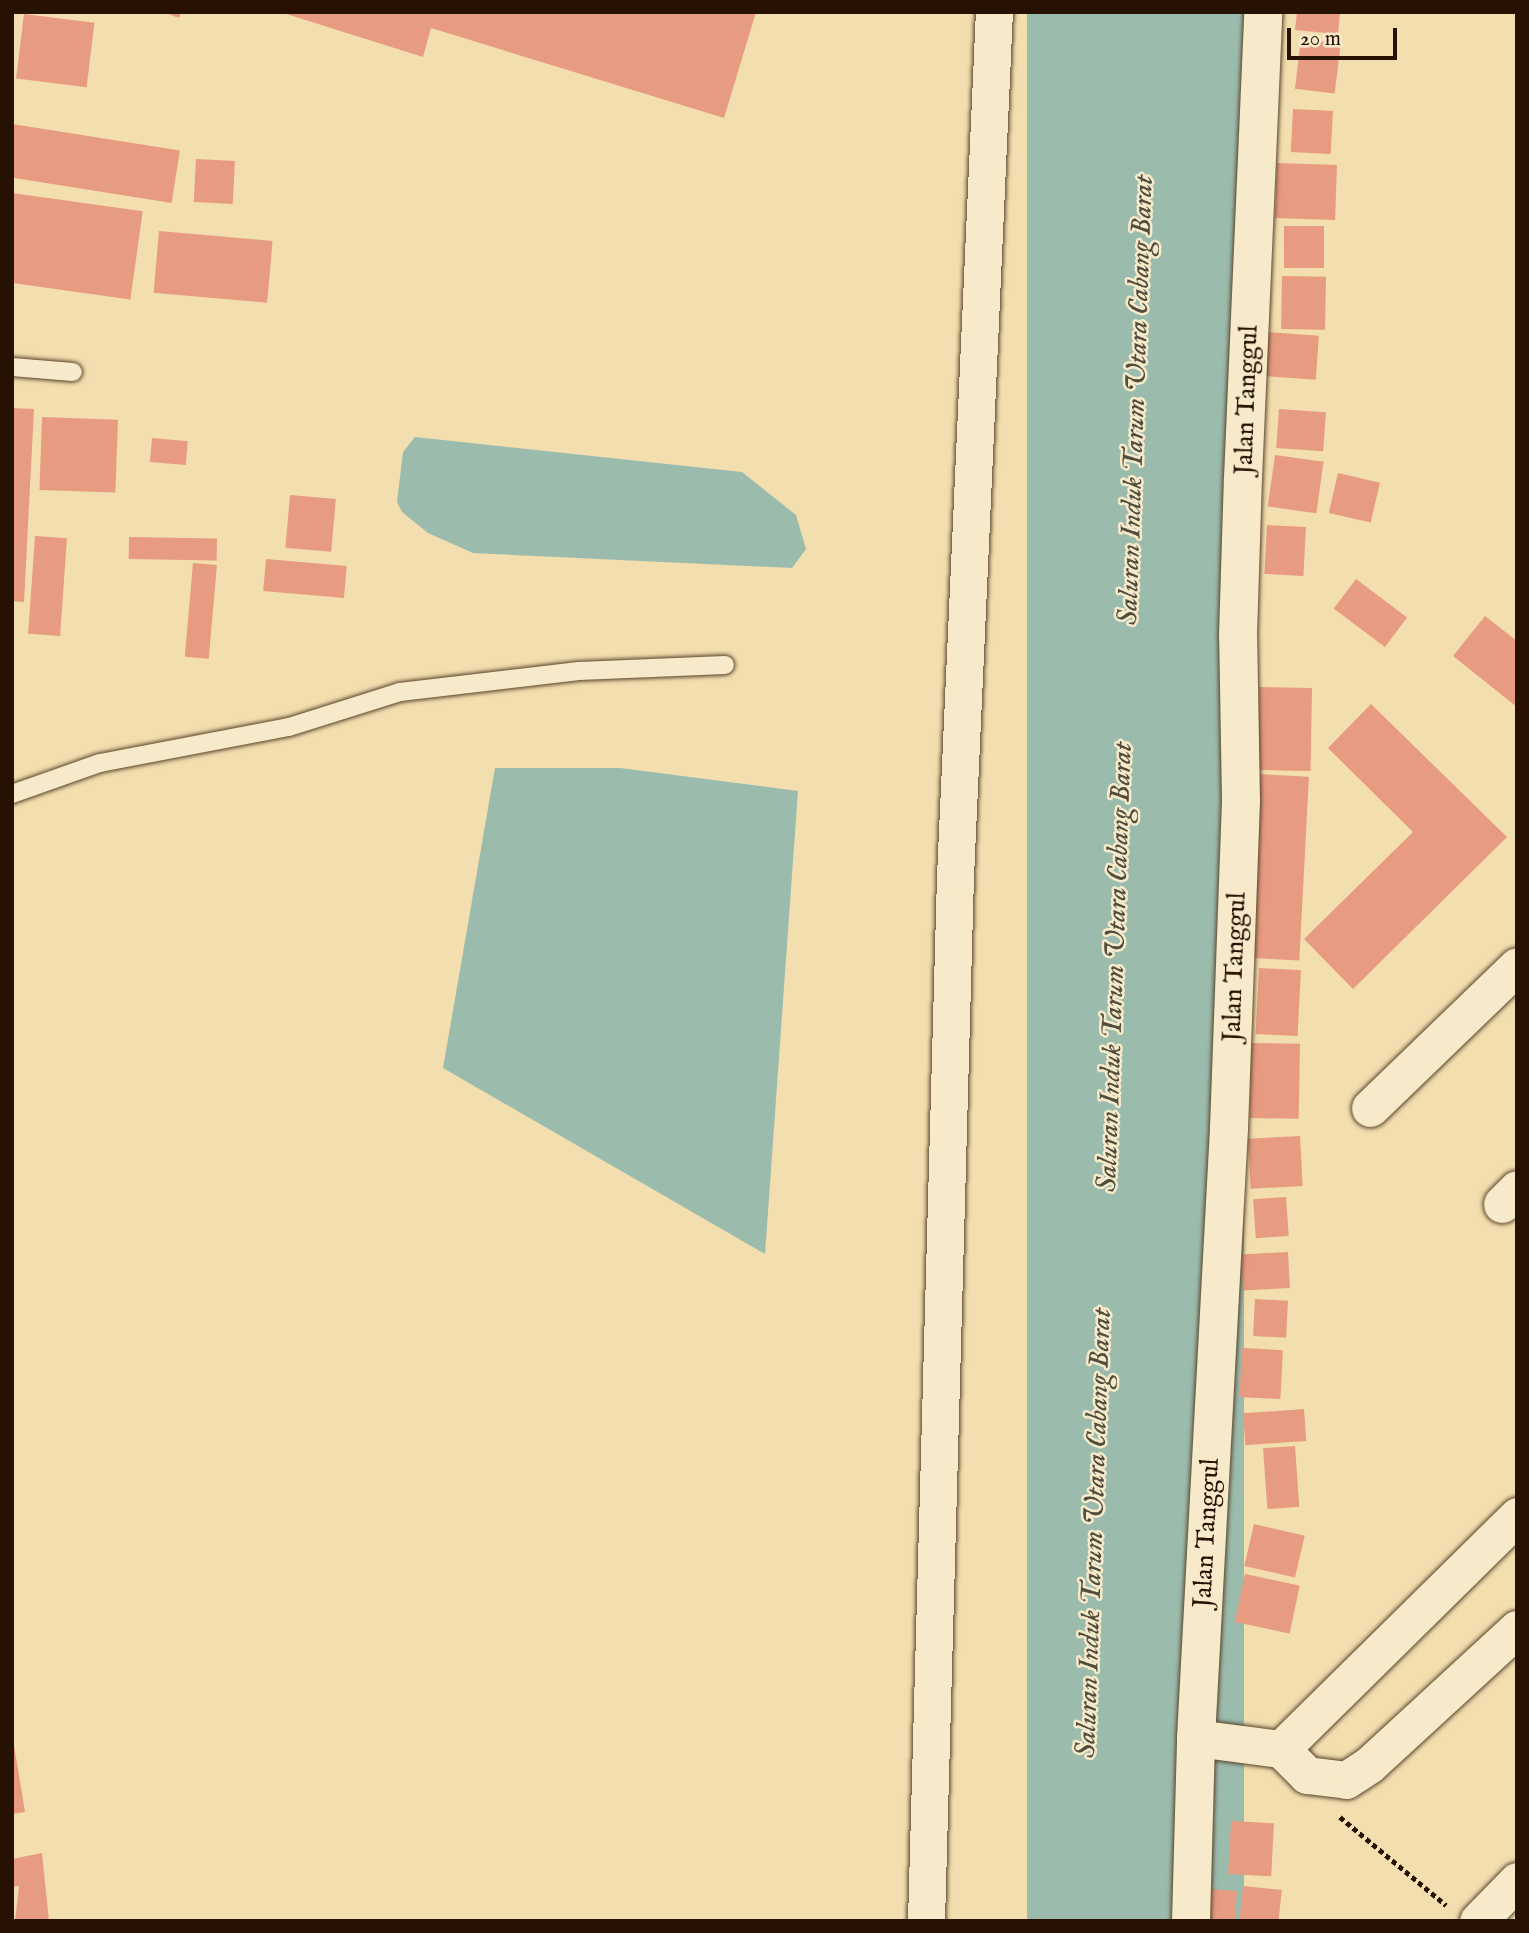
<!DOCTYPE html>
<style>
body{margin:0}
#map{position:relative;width:1529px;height:1933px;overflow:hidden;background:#f2deae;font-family:"IM FELL English",serif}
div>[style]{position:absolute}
.water>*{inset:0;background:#9bbcad;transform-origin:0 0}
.building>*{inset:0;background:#e79b81;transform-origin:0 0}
.path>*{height:4.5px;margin-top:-2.25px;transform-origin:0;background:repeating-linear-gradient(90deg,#271102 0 5px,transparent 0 8.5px)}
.roads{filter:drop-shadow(0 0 2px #5a442d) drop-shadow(0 0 2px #5a442d)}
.lane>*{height:18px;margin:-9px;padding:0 9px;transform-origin:9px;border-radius:9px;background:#f7eaca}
.street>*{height:37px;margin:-18.5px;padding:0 18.5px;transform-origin:18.5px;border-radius:18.5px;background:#f7eaca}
.secondary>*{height:38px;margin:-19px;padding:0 19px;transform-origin:19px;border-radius:19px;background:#f7eaca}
span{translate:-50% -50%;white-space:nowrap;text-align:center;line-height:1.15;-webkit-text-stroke:5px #f7eaca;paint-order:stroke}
.street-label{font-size:26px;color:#271102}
.water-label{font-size:28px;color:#504d3e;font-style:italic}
.frame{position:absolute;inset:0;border:14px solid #271102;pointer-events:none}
.scale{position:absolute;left:1287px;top:28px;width:110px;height:32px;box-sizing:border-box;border:4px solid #271102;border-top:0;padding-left:9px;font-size:21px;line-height:24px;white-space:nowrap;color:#271102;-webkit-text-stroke:5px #f7eaca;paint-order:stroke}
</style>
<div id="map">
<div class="water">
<div style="left:1027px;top:12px;width:217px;height:1910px"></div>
<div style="clip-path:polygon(415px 437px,742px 472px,796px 515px,806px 549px,792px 568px,473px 553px,428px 533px,402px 512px,397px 502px,403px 452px)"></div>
<div style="clip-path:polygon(495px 768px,620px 768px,798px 791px,765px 1254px,443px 1068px)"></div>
</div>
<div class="building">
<div style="clip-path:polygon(163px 12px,181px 12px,179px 18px)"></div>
<div style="clip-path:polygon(280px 12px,756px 12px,724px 118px,431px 28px,423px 57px)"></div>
<div style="clip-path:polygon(1297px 12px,1340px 12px,1338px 34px,1295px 30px)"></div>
<div style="left:24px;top:14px;width:71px;height:65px;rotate:7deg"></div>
<div style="left:1301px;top:39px;width:40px;height:50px;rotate:7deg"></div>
<div style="left:1293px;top:109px;width:40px;height:43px;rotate:3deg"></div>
<div style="left:12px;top:124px;width:170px;height:53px;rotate:9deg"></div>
<div style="left:196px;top:159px;width:39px;height:43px;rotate:3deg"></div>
<div style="left:1277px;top:163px;width:60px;height:55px;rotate:2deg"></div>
<div style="left:12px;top:193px;width:132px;height:89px;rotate:8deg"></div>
<div style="left:1284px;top:226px;width:40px;height:42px"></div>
<div style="left:159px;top:231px;width:114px;height:62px;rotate:5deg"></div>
<div style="left:1282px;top:276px;width:44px;height:53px;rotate:1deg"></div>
<div style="left:1265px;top:332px;width:54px;height:44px;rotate:4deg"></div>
<div style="clip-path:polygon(12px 408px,34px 409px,24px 602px,12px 601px)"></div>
<div style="left:1279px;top:409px;width:47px;height:39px;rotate:4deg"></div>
<div style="left:42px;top:417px;width:76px;height:73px;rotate:2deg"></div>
<div style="left:152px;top:438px;width:36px;height:24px;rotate:5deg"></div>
<div style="left:1275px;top:455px;width:49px;height:52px;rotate:8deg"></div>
<div style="left:1338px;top:473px;width:43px;height:41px;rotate:13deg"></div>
<div style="left:290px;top:495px;width:46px;height:53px;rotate:5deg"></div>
<div style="left:1267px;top:525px;width:39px;height:49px;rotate:3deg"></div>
<div style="left:35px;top:536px;width:32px;height:98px;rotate:4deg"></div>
<div style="left:129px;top:537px;width:88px;height:22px;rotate:1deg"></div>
<div style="left:266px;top:559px;width:81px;height:32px;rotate:5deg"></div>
<div style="left:193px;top:563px;width:24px;height:94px;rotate:5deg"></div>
<div style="left:1356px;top:579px;width:64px;height:37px;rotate:37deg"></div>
<div style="clip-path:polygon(1485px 616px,1517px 641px,1517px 707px,1453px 656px)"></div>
<div style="left:1259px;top:687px;width:53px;height:83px;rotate:1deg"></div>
<div style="clip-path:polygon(1371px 704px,1507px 837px,1353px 989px,1304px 939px,1413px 832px,1328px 748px)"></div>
<div style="left:1258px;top:774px;width:51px;height:184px;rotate:3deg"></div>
<div style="left:1259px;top:968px;width:42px;height:66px;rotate:3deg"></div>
<div style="left:1251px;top:1043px;width:49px;height:75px;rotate:1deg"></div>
<div style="left:1300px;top:1136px;width:50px;height:52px;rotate:87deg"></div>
<div style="left:1286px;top:1197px;width:39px;height:33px;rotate:86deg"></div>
<div style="left:1288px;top:1252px;width:36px;height:47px;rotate:87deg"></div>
<div style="left:1255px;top:1299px;width:33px;height:37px;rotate:3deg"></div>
<div style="left:1242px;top:1348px;width:41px;height:49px;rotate:3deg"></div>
<div style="left:1304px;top:1409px;width:32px;height:61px;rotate:86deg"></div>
<div style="left:1295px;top:1446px;width:61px;height:32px;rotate:86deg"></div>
<div style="left:1254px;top:1524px;width:52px;height:43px;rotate:13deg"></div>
<div style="left:1245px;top:1574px;width:56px;height:49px;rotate:12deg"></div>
<div style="clip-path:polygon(12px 1733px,25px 1812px,12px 1814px)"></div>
<div style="left:1231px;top:1821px;width:43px;height:53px;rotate:3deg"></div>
<div style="clip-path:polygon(42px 1853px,49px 1921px,15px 1921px,19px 1886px,12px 1887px,12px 1859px)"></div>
<div style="left:1243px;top:1886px;width:39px;height:35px;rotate:6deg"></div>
<div style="left:1210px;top:1889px;width:27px;height:32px;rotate:4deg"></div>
</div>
<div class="path">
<div style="left:1340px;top:1817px;width:138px;rotate:39.7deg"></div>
</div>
<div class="roads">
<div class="lane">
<div style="left:12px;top:367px;width:61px;rotate:4.7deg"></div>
<div style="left:12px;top:794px;width:93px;rotate:-19.4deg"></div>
<div style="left:100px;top:763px;width:192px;rotate:-10.8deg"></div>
<div style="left:289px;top:727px;width:116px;rotate:-17.5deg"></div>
<div style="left:400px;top:692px;width:180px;rotate:-6.7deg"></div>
<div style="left:579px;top:671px;width:146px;rotate:-2.4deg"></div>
</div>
<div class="street">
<div style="left:1370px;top:1108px;width:204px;rotate:-44deg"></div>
<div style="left:1502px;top:1204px;width:21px;rotate:-45deg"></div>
<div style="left:1196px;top:1738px;width:86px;rotate:7.4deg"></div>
<div style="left:1281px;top:1749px;width:37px;rotate:45deg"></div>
<div style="left:1307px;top:1775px;width:39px;rotate:7deg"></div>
<div style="left:1346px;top:1780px;width:27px;rotate:-33deg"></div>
<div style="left:1369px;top:1765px;width:201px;rotate:-42.6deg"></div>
<div style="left:1281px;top:1749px;width:332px;rotate:-44.6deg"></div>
<div style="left:926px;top:1921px;width:1045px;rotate:-88.41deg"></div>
<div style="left:955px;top:876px;width:865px;rotate:-87.42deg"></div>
<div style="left:1478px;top:1921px;width:56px;rotate:-45.7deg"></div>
</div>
<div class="secondary">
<div style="left:1191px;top:1921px;width:183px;rotate:-88.4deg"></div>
<div style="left:1196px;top:1738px;width:611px;rotate:-86.9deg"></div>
<div style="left:1229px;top:1128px;width:327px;rotate:-87.9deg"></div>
<div style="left:1241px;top:801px;width:166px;rotate:-91deg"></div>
<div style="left:1238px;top:635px;width:157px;rotate:-88.2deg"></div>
<div style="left:1243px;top:478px;width:466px;rotate:-87.5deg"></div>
</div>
</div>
<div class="street-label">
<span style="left:1247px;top:400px;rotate:-88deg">Jalan Tanggul</span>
<span style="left:1235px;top:967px;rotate:-88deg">Jalan Tanggul</span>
<span style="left:1207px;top:1533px;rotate:-87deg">Jalan Tanggul</span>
</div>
<div class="water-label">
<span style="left:1137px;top:400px;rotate:-88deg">Saluran Induk Tarum Utara Cabang Barat</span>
<span style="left:1116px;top:967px;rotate:-88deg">Saluran Induk Tarum Utara Cabang Barat</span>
<span style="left:1095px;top:1533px;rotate:-88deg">Saluran Induk Tarum Utara Cabang Barat</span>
</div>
<div class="frame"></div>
<div class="scale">20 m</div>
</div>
